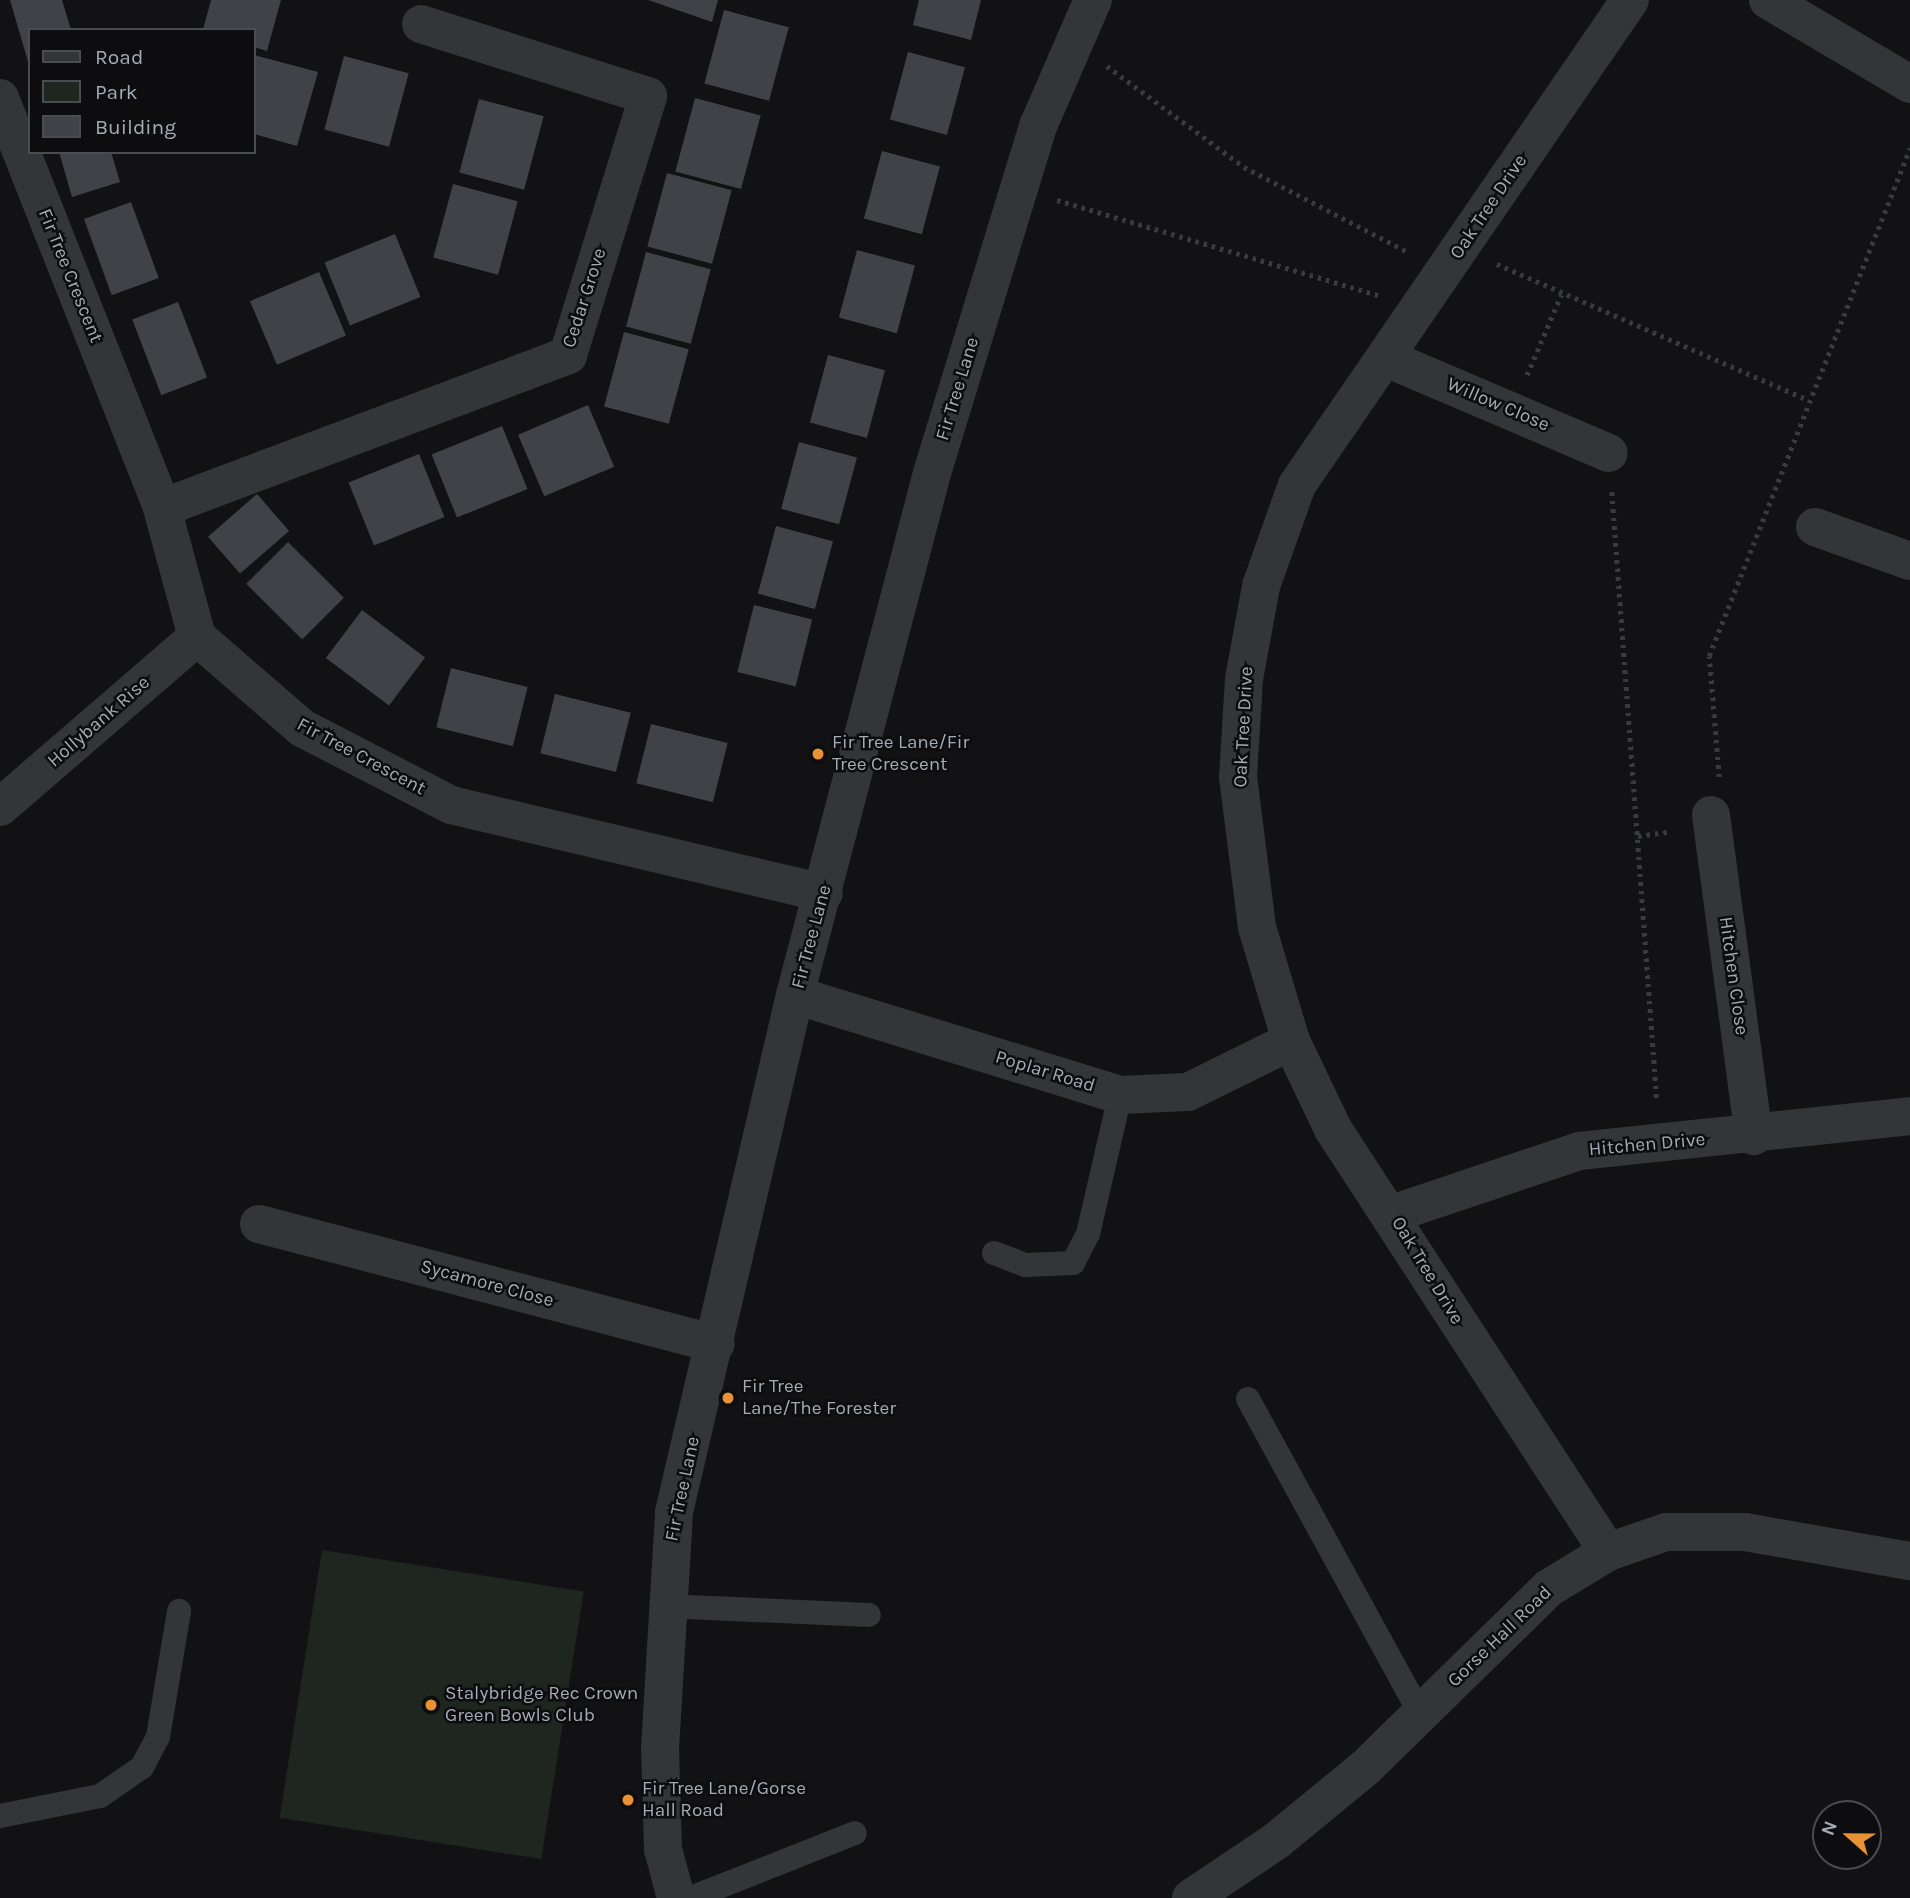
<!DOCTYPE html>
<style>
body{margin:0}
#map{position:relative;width:1910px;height:1898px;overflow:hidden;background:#121214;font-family:Karla,sans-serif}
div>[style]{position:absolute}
.green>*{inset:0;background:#1f261f;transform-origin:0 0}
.building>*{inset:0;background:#414247;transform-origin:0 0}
.path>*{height:4.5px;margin-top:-2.25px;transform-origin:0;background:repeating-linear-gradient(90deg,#393c3f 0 3.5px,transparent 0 8.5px)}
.service>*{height:24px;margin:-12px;padding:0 12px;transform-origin:12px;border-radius:12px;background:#333538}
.minor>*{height:38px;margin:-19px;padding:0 19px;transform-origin:19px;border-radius:19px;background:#333538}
.dots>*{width:19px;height:19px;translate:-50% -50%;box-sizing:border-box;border:4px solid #0d0d0f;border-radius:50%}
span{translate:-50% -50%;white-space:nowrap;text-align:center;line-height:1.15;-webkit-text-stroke:5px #0d0d0f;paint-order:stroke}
.street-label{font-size:19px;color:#a4abb4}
.poi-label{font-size:19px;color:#a4abb4}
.left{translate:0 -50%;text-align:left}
.legend{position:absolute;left:28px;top:28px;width:228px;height:126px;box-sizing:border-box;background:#0d0d0f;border:2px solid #494c51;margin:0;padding:9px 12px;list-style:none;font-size:21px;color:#a4abb4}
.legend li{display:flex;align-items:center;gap:14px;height:35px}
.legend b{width:35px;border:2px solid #494c51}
.north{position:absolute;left:1812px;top:1800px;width:70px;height:70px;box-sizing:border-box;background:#0d0d0f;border:2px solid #494c51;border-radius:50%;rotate:291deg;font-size:19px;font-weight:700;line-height:28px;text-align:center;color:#a4abb4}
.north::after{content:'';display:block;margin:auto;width:24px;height:32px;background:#e99135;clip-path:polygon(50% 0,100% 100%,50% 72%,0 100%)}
</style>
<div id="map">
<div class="green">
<div style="left:322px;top:1550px;width:265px;height:271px;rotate:9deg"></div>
</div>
<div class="building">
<div style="clip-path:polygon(10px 0,62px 0,71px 30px,30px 30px,29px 65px)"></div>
<div style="clip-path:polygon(211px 0,281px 0,267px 51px,254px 47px,254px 30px,203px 30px)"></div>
<div style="clip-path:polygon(648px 0,718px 0,712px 22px)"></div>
<div style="clip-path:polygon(919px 0,981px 0,971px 40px,913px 25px)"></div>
<div style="left:724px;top:10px;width:67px;height:76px;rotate:15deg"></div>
<div style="left:908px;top:52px;width:59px;height:70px;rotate:15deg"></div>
<div style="clip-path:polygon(254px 55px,318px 72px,297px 146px,254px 134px)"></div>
<div style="left:344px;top:56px;width:67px;height:76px;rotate:15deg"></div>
<div style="left:695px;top:98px;width:68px;height:76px;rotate:15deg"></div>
<div style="left:479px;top:99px;width:67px;height:76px;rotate:15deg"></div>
<div style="left:882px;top:151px;width:60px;height:70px;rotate:15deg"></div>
<div style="clip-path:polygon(59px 152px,111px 152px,120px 182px,72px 197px)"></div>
<div style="left:667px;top:173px;width:67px;height:76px;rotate:15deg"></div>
<div style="left:453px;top:184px;width:67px;height:76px;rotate:15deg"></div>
<div style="left:131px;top:202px;width:81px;height:50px;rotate:70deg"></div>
<div style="left:395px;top:234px;width:68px;height:76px;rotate:68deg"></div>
<div style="left:857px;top:250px;width:60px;height:70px;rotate:15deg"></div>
<div style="left:646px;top:252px;width:67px;height:77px;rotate:15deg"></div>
<div style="left:319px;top:272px;width:69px;height:75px;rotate:67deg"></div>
<div style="left:178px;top:302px;width:81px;height:49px;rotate:69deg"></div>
<div style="left:624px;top:332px;width:67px;height:77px;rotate:15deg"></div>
<div style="left:828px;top:355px;width:59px;height:70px;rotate:15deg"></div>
<div style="left:588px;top:405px;width:67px;height:76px;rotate:67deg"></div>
<div style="left:502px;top:426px;width:68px;height:76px;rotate:68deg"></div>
<div style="left:799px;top:442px;width:60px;height:69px;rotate:15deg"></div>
<div style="left:419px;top:454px;width:68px;height:76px;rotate:68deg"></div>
<div style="left:257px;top:494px;width:49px;height:65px;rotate:49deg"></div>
<div style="left:776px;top:526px;width:59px;height:70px;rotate:15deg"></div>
<div style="left:288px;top:542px;width:79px;height:59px;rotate:45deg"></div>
<div style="left:754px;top:605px;width:60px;height:69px;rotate:14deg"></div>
<div style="left:362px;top:610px;width:79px;height:60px;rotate:37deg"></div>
<div style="left:451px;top:668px;width:79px;height:61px;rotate:14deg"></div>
<div style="left:555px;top:694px;width:78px;height:61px;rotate:14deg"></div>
<div style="left:651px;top:724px;width:79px;height:61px;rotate:14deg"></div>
</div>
<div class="path">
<div style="left:1107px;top:66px;width:170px;rotate:36.4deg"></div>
<div style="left:1244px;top:167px;width:185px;rotate:27.4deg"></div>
<div style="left:1057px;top:200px;width:335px;rotate:16.5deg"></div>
<div style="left:1497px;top:264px;width:337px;rotate:23.6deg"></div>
<div style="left:1527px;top:375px;width:87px;rotate:-67deg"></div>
<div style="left:1612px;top:492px;width:611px;rotate:85.77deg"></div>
<div style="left:1719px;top:777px;width:121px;rotate:-94.7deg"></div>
<div style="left:1709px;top:656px;width:546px;rotate:-68.41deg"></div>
<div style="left:1638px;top:836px;width:34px;rotate:-8deg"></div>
</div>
<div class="service">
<div style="left:994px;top:1253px;width:34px;rotate:21deg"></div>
<div style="left:1026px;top:1265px;width:47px;rotate:-2.4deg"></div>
<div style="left:1073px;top:1263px;width:33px;rotate:-63deg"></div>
<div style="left:1088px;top:1234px;width:143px;rotate:-77deg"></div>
<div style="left:1248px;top:1399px;width:358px;rotate:61.3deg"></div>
<div style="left:664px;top:1606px;width:205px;rotate:2.5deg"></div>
<div style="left:0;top:1816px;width:102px;rotate:-11.3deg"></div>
<div style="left:100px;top:1796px;width:51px;rotate:-34.6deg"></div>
<div style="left:142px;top:1767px;width:34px;rotate:-62deg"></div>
<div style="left:158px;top:1737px;width:128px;rotate:-80.5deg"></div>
<div style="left:691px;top:1898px;width:176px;rotate:-21.6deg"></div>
</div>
<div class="minor">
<div style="left:1768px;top:0;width:165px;rotate:30.6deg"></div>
<div style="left:0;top:98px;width:441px;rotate:68.4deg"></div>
<div style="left:162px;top:508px;width:134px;rotate:74.8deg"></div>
<div style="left:197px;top:637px;width:139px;rotate:40.9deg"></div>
<div style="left:302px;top:728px;width:168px;rotate:27.3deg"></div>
<div style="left:451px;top:805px;width:383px;rotate:13.3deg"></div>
<div style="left:1386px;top:358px;width:242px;rotate:23.1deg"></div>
<div style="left:162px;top:508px;width:434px;rotate:-20.6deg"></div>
<div style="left:568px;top:355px;width:271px;rotate:-72.8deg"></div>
<div style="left:648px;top:96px;width:238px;rotate:-162.4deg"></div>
<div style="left:1815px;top:527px;width:101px;rotate:19.7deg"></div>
<div style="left:0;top:807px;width:260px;rotate:-40.8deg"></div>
<div style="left:1711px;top:815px;width:324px;rotate:82.4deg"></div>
<div style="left:795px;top:995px;width:340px;rotate:17.1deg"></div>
<div style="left:1120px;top:1095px;width:68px;rotate:-2.5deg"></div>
<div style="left:1188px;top:1092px;width:115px;rotate:-26.3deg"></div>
<div style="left:1392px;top:1214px;width:197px;rotate:-18.6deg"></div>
<div style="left:1579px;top:1151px;width:333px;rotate:-6deg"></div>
<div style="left:259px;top:1224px;width:472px;rotate:14.7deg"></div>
<div style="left:1608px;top:1552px;width:505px;rotate:-123.03deg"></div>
<div style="left:1333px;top:1129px;width:98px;rotate:-115.5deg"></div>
<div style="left:1291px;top:1041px;width:119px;rotate:-106.6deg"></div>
<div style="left:1257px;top:927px;width:151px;rotate:-97.2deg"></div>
<div style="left:1238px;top:777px;width:98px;rotate:-86.5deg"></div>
<div style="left:1244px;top:679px;width:95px;rotate:-79.6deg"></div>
<div style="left:1261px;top:586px;width:107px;rotate:-70.4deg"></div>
<div style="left:1297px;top:485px;width:588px;rotate:-55.53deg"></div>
<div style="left:676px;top:1898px;width:51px;rotate:-104.9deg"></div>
<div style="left:663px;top:1849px;width:100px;rotate:-91.7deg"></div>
<div style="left:660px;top:1749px;width:237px;rotate:-86.6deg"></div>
<div style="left:674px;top:1512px;width:531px;rotate:-76.83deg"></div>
<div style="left:795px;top:995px;width:540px;rotate:-75.29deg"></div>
<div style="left:932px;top:473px;width:365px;rotate:-73deg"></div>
<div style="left:1039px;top:124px;width:135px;rotate:-66.5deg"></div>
<div style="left:1191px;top:1898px;width:102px;rotate:-33.8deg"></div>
<div style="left:1276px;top:1841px;width:115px;rotate:-39.4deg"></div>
<div style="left:1365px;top:1768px;width:257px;rotate:-44.4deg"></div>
<div style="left:1549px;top:1588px;width:69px;rotate:-31.4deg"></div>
<div style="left:1608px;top:1552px;width:61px;rotate:-19deg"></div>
<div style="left:1666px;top:1532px;width:79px"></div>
<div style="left:1745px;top:1532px;width:168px;rotate:10deg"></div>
</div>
<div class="dots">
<div style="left:818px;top:754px;background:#e99135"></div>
<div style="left:728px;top:1398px;background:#e99135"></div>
<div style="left:431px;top:1705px;background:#e99135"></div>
<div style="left:628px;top:1800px;background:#e99135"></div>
</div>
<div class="street-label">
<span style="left:1489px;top:207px;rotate:-56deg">Oak Tree Drive</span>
<span style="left:70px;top:276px;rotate:68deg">Fir Tree Crescent</span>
<span style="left:585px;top:298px;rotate:-72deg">Cedar Grove</span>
<span style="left:958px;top:389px;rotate:-73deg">Fir Tree Lane</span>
<span style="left:1498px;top:405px;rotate:23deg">Willow Close</span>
<span style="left:99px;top:722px;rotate:-41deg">Hollybank Rise</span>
<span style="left:1244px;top:727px;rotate:-87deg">Oak Tree Drive</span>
<span style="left:361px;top:757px;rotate:28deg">Fir Tree Crescent</span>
<span style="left:812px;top:937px;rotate:-75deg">Fir Tree Lane</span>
<span style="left:1733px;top:976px;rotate:82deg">Hitchen Close</span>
<span style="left:1045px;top:1072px;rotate:17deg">Poplar Road</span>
<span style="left:1647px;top:1145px;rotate:-5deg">Hitchen Drive</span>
<span style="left:1427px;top:1271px;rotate:59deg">Oak Tree Drive</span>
<span style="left:487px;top:1284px;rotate:15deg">Sycamore Close</span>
<span style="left:683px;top:1489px;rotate:-78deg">Fir Tree Lane</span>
<span style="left:1500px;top:1637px;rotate:-44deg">Gorse Hall Road</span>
</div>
<div class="poi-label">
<span class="left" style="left:832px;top:754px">Fir Tree Lane/Fir<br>Tree Crescent</span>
<span class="left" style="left:742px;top:1398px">Fir Tree<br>Lane/The Forester</span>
<span class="left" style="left:445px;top:1705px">Stalybridge Rec Crown<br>Green Bowls Club</span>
<span class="left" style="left:642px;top:1800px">Fir Tree Lane/Gorse<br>Hall Road</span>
</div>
<ul class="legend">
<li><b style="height:9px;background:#333538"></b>Road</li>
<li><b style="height:19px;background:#1f261f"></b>Park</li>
<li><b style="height:19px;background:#414247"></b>Building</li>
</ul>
<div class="north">N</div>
</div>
